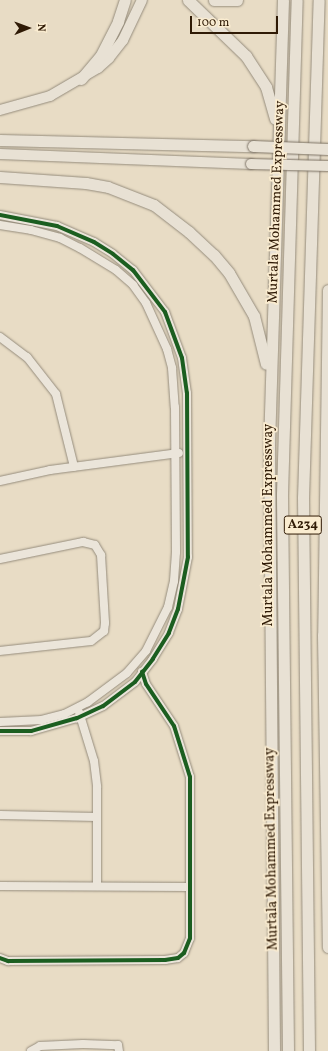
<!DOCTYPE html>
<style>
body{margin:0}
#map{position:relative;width:328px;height:1051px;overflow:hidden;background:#e8dcc5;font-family:Vollkorn,serif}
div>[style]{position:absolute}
.roads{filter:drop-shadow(0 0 1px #958c7c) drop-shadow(0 0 1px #958c7c)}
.minor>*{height:8px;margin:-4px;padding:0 4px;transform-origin:4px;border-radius:4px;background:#ebe5da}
.major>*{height:10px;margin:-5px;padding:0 5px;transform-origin:5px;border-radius:5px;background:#e8e1d4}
.highway>*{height:11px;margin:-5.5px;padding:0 5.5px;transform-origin:5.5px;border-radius:5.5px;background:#e8e1d4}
.bridges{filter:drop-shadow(0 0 1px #7b7163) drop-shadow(0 0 1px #7b7163)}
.major-bridge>*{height:10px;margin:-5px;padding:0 5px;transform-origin:5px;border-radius:5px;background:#e8e1d4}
.highway-bridge>*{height:11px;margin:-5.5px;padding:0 5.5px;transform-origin:5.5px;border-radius:5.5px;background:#e8e1d4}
.cycleway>*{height:4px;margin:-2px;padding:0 2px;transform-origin:2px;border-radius:2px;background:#1b5e20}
span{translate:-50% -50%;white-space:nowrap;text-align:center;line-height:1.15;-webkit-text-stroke:3.5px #faecd0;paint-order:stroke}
.shield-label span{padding:1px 3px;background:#faecd0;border:1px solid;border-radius:3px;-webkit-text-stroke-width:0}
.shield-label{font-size:13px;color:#2f1a05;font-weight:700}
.street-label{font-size:14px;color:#2f1a05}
.north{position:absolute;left:8px;top:8px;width:40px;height:40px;-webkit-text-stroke:3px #faecd0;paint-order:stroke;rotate:89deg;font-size:11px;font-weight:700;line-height:16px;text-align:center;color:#2f1a05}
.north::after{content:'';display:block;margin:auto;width:14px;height:18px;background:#2f1a05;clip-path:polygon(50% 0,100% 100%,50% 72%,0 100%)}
.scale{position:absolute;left:190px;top:16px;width:88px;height:18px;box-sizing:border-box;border:2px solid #2f1a05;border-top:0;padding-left:5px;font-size:12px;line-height:14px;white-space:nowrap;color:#2f1a05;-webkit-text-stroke:3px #faecd0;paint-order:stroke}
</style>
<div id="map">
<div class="roads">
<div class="minor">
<div style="left:0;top:215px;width:58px;rotate:10.9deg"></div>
<div style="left:57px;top:226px;width:40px;rotate:23.4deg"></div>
<div style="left:94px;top:242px;width:22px;rotate:32deg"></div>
<div style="left:113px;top:254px;width:26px;rotate:39deg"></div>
<div style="left:133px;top:270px;width:53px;rotate:52.7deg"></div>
<div style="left:165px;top:312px;width:49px;rotate:69.7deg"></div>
<div style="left:182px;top:358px;width:35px;rotate:82deg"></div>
<div style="left:187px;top:393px;width:164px;rotate:89.7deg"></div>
<div style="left:188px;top:557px;width:53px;rotate:100.9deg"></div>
<div style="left:178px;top:609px;width:26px;rotate:111deg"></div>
<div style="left:169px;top:633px;width:31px;rotate:122deg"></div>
<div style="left:153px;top:659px;width:29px;rotate:128deg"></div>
<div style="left:135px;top:682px;width:40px;rotate:143deg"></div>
<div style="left:103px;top:706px;width:29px;rotate:155deg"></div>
<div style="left:77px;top:718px;width:48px;rotate:164.2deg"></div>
<div style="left:31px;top:731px;width:31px;rotate:180deg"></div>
<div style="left:0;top:225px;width:31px;rotate:9deg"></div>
<div style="left:31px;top:230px;width:30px;rotate:15deg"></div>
<div style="left:60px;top:238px;width:22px;rotate:27deg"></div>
<div style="left:80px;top:248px;width:42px;rotate:31.4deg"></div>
<div style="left:116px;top:270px;width:23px;rotate:41deg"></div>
<div style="left:133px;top:285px;width:22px;rotate:54deg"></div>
<div style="left:146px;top:303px;width:51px;rotate:65.5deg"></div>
<div style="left:167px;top:349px;width:20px;rotate:75deg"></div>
<div style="left:172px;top:368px;width:39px;rotate:86deg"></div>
<div style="left:175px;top:407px;width:145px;rotate:89.6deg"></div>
<div style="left:176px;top:552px;width:29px;rotate:94deg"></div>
<div style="left:174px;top:581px;width:27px;rotate:103deg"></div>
<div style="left:168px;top:607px;width:49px;rotate:116.6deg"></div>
<div style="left:146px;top:651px;width:29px;rotate:131deg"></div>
<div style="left:127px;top:673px;width:49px;rotate:143.4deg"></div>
<div style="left:88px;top:702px;width:27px;rotate:153deg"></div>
<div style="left:64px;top:714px;width:23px;rotate:165deg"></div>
<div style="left:42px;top:720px;width:42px;rotate:177.3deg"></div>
<div style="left:0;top:337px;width:34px;rotate:37deg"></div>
<div style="left:27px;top:357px;width:47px;rotate:51.9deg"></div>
<div style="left:56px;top:394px;width:75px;rotate:76.1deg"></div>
<div style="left:0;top:481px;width:51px;rotate:-12.4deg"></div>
<div style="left:50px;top:470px;width:130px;rotate:-7.5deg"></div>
<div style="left:0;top:559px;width:85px;rotate:-11.6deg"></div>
<div style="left:83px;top:542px;width:12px;rotate:14deg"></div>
<div style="left:95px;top:545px;width:12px;rotate:59deg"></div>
<div style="left:101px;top:555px;width:68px;rotate:86.6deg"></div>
<div style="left:105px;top:623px;width:8px;rotate:97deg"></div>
<div style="left:104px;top:631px;width:16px;rotate:142deg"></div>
<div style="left:91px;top:641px;width:92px;rotate:173.7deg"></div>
<div style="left:79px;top:712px;width:51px;rotate:73deg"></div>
<div style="left:94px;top:761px;width:26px;rotate:83deg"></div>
<div style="left:97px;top:787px;width:99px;rotate:90deg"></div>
<div style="left:0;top:815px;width:97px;rotate:1.2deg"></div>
<div style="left:0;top:886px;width:189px;rotate:0.3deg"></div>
<div style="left:0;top:958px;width:9px;rotate:21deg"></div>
<div style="left:8px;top:961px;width:157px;rotate:-0.4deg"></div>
<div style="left:165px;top:960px;width:13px;rotate:-9deg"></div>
<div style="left:178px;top:958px;width:8px;rotate:-40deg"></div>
<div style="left:184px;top:953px;width:16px;rotate:-68deg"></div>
<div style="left:190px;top:938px;width:161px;rotate:-90deg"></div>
<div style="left:190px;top:777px;width:53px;rotate:-107.4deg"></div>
<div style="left:174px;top:726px;width:50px;rotate:-123.7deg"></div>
<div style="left:146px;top:684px;width:13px;rotate:-108deg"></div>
<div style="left:31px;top:1051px;width:10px;rotate:-29deg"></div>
<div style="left:40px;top:1046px;width:43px;rotate:-2.7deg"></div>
<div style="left:83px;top:1044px;width:35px;rotate:2deg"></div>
<div style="left:118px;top:1045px;width:6px;rotate:81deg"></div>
</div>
<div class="major">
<div style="left:0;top:110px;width:52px;rotate:-15.6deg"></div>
<div style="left:50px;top:96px;width:56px;rotate:-30.3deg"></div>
<div style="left:98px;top:68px;width:15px;rotate:-42deg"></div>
<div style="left:109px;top:58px;width:23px;rotate:-52deg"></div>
<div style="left:123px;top:40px;width:44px;rotate:-64.6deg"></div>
<div style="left:0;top:154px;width:251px;rotate:2.3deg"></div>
</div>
<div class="highway">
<div style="left:188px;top:0;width:81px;rotate:44deg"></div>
<div style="left:246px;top:56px;width:37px;rotate:57deg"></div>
<div style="left:266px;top:87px;width:33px;rotate:74deg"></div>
<div style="left:214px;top:0;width:23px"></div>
<div style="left:81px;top:79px;width:31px;rotate:-50deg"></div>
<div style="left:101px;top:55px;width:38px;rotate:-63deg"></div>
<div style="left:118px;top:21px;width:22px;rotate:-72deg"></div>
<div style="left:0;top:140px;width:253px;rotate:1.4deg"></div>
<div style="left:0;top:177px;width:86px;rotate:4deg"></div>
<div style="left:86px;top:183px;width:22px;rotate:10deg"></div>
<div style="left:108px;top:187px;width:49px;rotate:21.4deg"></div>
<div style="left:154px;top:205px;width:44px;rotate:37.6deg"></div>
<div style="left:189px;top:232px;width:34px;rotate:43deg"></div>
<div style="left:214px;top:255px;width:23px;rotate:50deg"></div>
<div style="left:229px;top:273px;width:50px;rotate:59.8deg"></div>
<div style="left:254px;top:316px;width:49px;rotate:76deg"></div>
<div style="left:328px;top:290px;width:345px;rotate:90.8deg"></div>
<div style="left:323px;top:635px;width:312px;rotate:89.1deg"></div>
<div style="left:274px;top:1051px;width:606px;rotate:-90.47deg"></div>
<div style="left:269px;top:445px;width:445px;rotate:-88.2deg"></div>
<div style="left:288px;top:1051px;width:557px;rotate:-90.62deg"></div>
<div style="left:282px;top:494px;width:494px;rotate:-88.3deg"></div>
<div style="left:309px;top:1051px;width:553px;rotate:-90.62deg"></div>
<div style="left:303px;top:498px;width:498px;rotate:-88.2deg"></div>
</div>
</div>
<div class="bridges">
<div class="major-bridge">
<div style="left:251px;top:164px;width:77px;rotate:1.5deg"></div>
</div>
<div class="highway-bridge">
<div style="left:253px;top:146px;width:75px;rotate:2.3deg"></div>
</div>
</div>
<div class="cycleway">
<div style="left:0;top:215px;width:58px;rotate:10.9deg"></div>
<div style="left:57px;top:226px;width:40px;rotate:23.4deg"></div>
<div style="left:94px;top:242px;width:22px;rotate:32deg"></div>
<div style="left:113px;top:254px;width:26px;rotate:39deg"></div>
<div style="left:133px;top:270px;width:53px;rotate:52.7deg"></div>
<div style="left:165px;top:312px;width:49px;rotate:69.7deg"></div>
<div style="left:182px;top:358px;width:35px;rotate:82deg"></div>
<div style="left:187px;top:393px;width:164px;rotate:89.7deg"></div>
<div style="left:188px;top:557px;width:53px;rotate:100.9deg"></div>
<div style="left:178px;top:609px;width:26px;rotate:111deg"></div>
<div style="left:169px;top:633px;width:31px;rotate:122deg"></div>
<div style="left:153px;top:659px;width:29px;rotate:128deg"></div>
<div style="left:135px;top:682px;width:40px;rotate:143deg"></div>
<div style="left:103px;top:706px;width:29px;rotate:155deg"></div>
<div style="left:77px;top:718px;width:48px;rotate:164.2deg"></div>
<div style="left:31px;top:731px;width:31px;rotate:180deg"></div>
<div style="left:0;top:958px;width:9px;rotate:21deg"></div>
<div style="left:8px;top:961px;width:157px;rotate:-0.4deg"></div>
<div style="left:165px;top:960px;width:13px;rotate:-9deg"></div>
<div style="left:178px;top:958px;width:8px;rotate:-40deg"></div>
<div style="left:184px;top:953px;width:16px;rotate:-68deg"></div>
<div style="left:190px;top:938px;width:161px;rotate:-90deg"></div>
<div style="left:190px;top:777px;width:53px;rotate:-107.4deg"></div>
<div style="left:174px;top:726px;width:50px;rotate:-123.7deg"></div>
<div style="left:146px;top:684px;width:13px;rotate:-108deg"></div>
</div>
<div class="shield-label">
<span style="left:303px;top:525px">A234</span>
</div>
<div class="street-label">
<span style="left:277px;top:202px;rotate:-88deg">Murtala Mohammed Expressway</span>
<span style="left:269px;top:525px;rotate:-90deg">Murtala Mohammed Expressway</span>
<span style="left:272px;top:849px;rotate:-91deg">Murtala Mohammed Expressway</span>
</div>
<div class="north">N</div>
<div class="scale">100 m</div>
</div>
